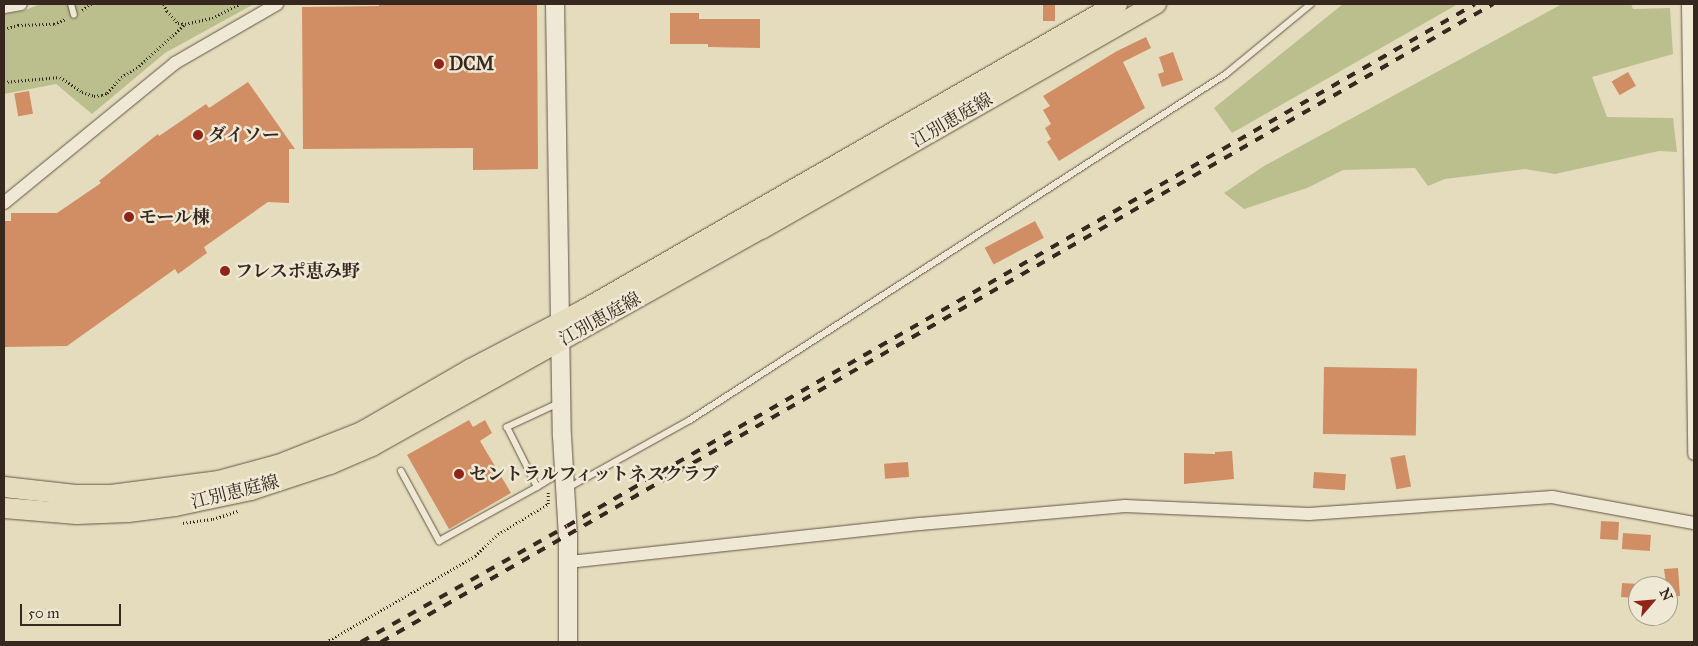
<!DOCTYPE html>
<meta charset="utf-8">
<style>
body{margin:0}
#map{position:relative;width:1698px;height:646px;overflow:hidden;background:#e5dcbd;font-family:"IM FELL Great Primer","Noto Serif JP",serif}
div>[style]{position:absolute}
.green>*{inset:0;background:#babf8d}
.building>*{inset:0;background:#d18e64;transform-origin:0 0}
.path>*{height:2.5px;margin-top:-1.25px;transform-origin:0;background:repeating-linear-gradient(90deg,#37281f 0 1px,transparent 0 3.5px)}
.roads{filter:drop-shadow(0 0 1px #625546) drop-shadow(0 0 1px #625546)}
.lane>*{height:6px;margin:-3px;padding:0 3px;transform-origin:3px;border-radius:3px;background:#eee8d4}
.street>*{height:12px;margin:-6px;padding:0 6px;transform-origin:6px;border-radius:6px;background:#eee8d4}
.secondary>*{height:18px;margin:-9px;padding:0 9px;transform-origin:9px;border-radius:9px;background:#eee8d4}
.primary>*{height:20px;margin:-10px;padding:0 10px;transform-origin:10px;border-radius:10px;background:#e5dcbd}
.rail>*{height:4px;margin-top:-2px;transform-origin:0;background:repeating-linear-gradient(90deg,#37281f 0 9px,transparent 0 18px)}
.dots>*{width:14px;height:14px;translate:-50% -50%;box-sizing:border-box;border:2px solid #eee8d4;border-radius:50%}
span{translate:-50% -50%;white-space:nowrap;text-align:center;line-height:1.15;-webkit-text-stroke:5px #eee8d4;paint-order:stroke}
.poi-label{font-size:18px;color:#37281f;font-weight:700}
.left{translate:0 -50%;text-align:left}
.street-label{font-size:18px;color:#37281f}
.frame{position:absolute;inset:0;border:5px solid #37281f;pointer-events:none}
.north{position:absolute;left:1628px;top:576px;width:50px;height:50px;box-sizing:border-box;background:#eee8d4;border:1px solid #a59b8c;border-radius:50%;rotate:63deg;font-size:14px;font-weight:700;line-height:20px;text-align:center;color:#37281f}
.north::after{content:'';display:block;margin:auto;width:18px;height:22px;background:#8f2418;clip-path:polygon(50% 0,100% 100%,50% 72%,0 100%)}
.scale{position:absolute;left:20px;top:604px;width:101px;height:22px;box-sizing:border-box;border:2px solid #37281f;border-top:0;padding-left:6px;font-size:15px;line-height:18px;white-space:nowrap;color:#37281f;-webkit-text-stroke:4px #eee8d4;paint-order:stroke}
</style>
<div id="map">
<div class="green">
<div style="clip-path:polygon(40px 4px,254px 4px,165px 53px,92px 114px,56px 84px,4px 94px,4px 14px,23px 11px)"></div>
<div style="clip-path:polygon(1343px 4px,1458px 4px,1232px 133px,1214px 108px)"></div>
<div style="clip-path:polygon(1562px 4px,1631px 4px,1633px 9px,1670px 8px,1673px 54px,1592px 77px,1607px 117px,1673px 118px,1677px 152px,1659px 151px,1555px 174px,1525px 169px,1445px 179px,1428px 186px,1415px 168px,1343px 170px,1307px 188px,1244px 209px,1224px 193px,1264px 166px)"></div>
</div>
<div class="building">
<div style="clip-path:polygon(379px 4px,537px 4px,538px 169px,473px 170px,473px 148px,303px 149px,302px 7px,379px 6px)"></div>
<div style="left:1043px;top:4px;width:12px;height:17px"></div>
<div style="clip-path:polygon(670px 13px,699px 13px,699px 19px,760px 19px,760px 48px,708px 47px,708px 44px,670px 44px)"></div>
<div style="clip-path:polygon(1146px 37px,1151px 48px,1123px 62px,1145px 108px,1059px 161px,1047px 142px,1051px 139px,1045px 128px,1051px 124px,1043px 110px,1050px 106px,1043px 96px,1117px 51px)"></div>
<div style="clip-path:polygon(1173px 52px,1183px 80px,1162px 87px,1158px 74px,1164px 72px,1159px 57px)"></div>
<div style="left:1628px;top:72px;width:16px;height:19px;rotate:60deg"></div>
<div style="clip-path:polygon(248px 82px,295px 149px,289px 149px,289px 203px,268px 202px,204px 247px,207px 253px,178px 274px,175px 269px,67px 346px,4px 347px,4px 221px,11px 221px,11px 213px,57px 213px,101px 183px,99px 181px,158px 134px,159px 136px,206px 104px,209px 108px)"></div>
<div style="left:29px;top:91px;width:23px;height:15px;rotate:80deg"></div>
<div style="left:1035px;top:221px;width:19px;height:57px;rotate:62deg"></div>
<div style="left:1324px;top:367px;width:93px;height:67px;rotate:1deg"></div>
<div style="clip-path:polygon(469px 420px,473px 427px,485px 420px,492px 433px,480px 441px,511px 493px,449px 529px,407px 455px)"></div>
<div style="clip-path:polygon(1232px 451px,1234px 479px,1184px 484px,1184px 453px,1215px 454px,1215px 452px)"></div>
<div style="left:1405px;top:455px;width:32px;height:15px;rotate:79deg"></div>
<div style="left:908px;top:462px;width:15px;height:24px;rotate:86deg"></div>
<div style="left:1314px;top:472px;width:32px;height:16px;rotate:4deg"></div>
<div style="left:1601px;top:521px;width:18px;height:18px;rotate:3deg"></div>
<div style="left:1623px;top:533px;width:28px;height:16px;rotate:4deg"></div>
<div style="clip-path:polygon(1678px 568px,1680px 596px,1668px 597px,1664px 569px)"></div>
<div style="left:1622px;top:583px;width:16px;height:14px;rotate:4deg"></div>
</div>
<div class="path">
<div style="left:164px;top:4px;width:8px;rotate:67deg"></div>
<div style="left:167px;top:11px;width:16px;rotate:47deg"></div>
<div style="left:178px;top:23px;width:7px;rotate:8deg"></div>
<div style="left:185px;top:24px;width:28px;rotate:-13deg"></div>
<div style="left:212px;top:18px;width:30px;rotate:-27deg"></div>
<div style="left:82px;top:10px;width:11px;rotate:-34deg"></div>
<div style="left:4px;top:29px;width:15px;rotate:-16deg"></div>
<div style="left:18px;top:25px;width:36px;rotate:-2deg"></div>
<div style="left:54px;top:24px;width:13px;rotate:-23deg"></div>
<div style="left:4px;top:82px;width:56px;rotate:-5.1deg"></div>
<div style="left:60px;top:77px;width:27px;rotate:34deg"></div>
<div style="left:82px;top:92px;width:13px;rotate:18deg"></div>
<div style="left:94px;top:96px;width:8px;rotate:-7deg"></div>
<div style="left:102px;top:95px;width:5px;rotate:-22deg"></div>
<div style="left:107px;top:93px;width:21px;rotate:-49deg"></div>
<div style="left:121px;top:77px;width:21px;rotate:-31deg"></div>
<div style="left:139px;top:66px;width:62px;rotate:-42.4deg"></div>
<div style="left:183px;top:523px;width:30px;rotate:-8deg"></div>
<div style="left:213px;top:519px;width:26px;rotate:-18deg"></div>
<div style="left:326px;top:642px;width:172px;rotate:-30deg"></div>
<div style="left:475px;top:556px;width:32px;rotate:-44deg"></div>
<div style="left:498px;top:534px;width:58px;rotate:-31deg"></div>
<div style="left:548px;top:504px;width:12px;rotate:-90deg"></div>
</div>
<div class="roads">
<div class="lane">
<div style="left:71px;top:4px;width:11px;rotate:75deg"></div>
<div style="left:561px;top:402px;width:60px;rotate:155.2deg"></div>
<div style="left:507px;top:427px;width:67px;rotate:63.4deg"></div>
<div style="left:537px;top:487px;width:28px;rotate:-32deg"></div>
<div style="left:401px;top:471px;width:80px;rotate:61.5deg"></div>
<div style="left:439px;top:541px;width:112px;rotate:-28.9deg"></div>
<div style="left:566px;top:489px;width:142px;rotate:-29.1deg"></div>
<div style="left:690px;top:420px;width:638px;rotate:-32.84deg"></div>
<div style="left:1226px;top:74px;width:110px;rotate:-39.5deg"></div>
</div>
<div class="street">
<div style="left:1688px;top:4px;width:450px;rotate:89.2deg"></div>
<div style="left:4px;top:7px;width:17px;rotate:-10deg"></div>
<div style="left:4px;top:203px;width:221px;rotate:-39.3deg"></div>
<div style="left:175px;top:63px;width:118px;rotate:-30deg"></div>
<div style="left:569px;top:562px;width:353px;rotate:-6.2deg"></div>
<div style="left:920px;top:524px;width:206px;rotate:-5deg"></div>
<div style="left:1125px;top:506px;width:184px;rotate:2.5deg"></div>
<div style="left:1309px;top:514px;width:244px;rotate:-4deg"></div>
<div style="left:1552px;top:497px;width:144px;rotate:10.4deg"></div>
</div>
<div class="secondary">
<div style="left:555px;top:4px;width:432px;rotate:89.1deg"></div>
<div style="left:562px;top:436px;width:100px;rotate:86.6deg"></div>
<div style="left:568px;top:536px;width:106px;rotate:90deg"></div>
</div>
<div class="primary">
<div style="left:4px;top:487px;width:72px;rotate:6.3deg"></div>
<div style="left:76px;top:495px;width:35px"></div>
<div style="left:111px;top:495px;width:109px;rotate:-7.4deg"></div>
<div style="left:219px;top:481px;width:61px;rotate:-15.2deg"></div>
<div style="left:278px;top:465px;width:90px;rotate:-21.4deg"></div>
<div style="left:362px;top:432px;width:126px;rotate:-30deg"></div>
<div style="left:471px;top:369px;width:127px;rotate:-27.6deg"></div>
<div style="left:584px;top:310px;width:615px;rotate:-29.86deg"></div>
<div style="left:4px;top:508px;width:73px;rotate:4.7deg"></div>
<div style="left:77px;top:514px;width:51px;rotate:-2.2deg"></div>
<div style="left:128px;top:512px;width:47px;rotate:-7.3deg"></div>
<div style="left:175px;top:506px;width:78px;rotate:-11.9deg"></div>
<div style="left:251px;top:490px;width:83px;rotate:-18.2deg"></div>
<div style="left:330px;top:464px;width:46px;rotate:-23.2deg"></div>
<div style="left:372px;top:446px;width:445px;rotate:-29.2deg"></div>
<div style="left:761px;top:229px;width:455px;rotate:-29.7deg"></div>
</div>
</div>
<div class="rail">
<div style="left:361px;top:642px;width:236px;rotate:-29.4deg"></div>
<div style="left:567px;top:526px;width:1047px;rotate:-29.89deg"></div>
<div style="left:381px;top:642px;width:1282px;rotate:-29.84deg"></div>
</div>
<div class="dots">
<div style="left:439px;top:64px;background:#8f2418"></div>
<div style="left:198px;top:135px;background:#8f2418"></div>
<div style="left:129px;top:217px;background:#8f2418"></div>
<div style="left:225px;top:271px;background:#8f2418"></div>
<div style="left:459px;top:474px;background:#8f2418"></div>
</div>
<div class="poi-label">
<span class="left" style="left:449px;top:64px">DCM</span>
<span class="left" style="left:208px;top:135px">ダイソー</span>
<span class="left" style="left:139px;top:217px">モール棟</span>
<span class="left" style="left:235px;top:271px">フレスポ恵み野</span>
<span class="left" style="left:469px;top:474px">セントラルフィットネスクラブ</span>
</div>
<div class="street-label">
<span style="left:952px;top:120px;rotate:-30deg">江別恵庭線</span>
<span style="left:600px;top:319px;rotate:-29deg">江別恵庭線</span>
<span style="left:235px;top:492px;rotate:-14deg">江別恵庭線</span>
</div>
<div class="frame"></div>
<div class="north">N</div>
<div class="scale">50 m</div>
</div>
